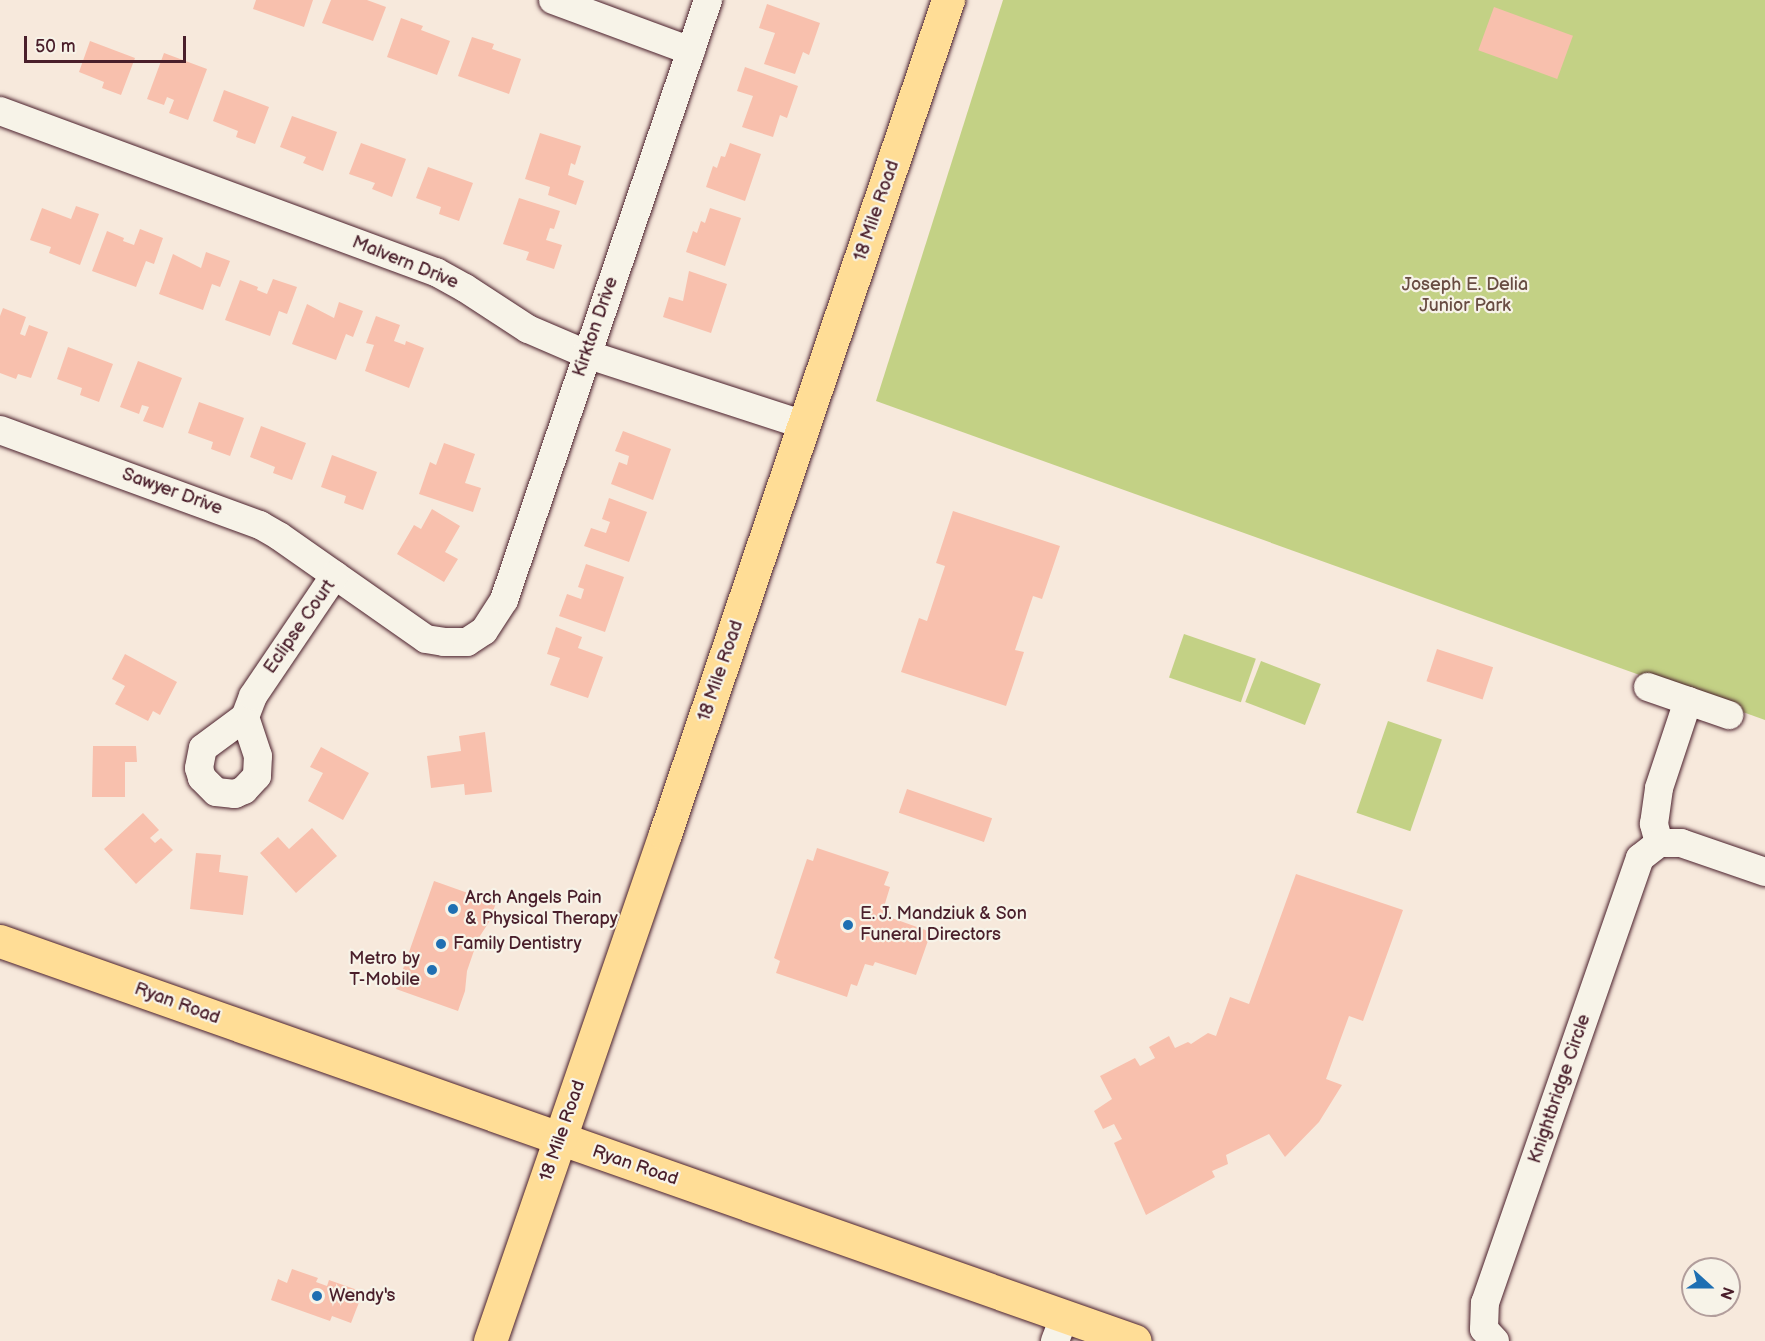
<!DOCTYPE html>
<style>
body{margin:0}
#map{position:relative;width:1765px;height:1341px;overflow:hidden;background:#f7e9dc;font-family:"Balsamiq Sans",sans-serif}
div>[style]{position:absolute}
.green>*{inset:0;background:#c3d185;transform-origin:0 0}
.building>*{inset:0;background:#f8c0ad;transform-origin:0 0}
.roads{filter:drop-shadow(0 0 2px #4a1f2b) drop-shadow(0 0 2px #4a1f2b)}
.minor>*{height:28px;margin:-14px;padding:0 14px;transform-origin:14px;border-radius:14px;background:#f7f3e8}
.major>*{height:33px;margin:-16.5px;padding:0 16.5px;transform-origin:16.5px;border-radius:16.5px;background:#ffdd96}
.dots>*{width:16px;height:16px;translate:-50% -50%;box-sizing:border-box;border:3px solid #f7f3e8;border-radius:50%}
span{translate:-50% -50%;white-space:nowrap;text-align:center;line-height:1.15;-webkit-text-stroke:4.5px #f7f3e8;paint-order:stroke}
.street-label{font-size:18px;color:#4a1f2b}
.park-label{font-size:18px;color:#684c42}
.poi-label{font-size:18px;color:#4a1f2b}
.left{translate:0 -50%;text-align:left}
.right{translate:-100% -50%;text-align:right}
.north{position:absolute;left:1681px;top:1257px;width:60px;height:60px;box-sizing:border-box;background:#f7f3e8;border:2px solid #b29e9c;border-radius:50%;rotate:111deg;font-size:16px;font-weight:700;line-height:24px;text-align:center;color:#4a1f2b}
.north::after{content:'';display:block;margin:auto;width:21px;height:27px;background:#1f6fb2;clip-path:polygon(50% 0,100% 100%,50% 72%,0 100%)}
.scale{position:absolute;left:24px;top:36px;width:162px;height:27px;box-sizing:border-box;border:3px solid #4a1f2b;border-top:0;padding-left:8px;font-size:18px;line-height:21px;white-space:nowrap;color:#4a1f2b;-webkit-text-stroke:4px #f7f3e8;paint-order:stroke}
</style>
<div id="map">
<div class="green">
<div style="clip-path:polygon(1003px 0,1765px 0,1765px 720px,876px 401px)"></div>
<div style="left:1184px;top:634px;width:76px;height:46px;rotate:19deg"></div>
<div style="left:1261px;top:661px;width:64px;height:44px;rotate:21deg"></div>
<div style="left:1388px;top:721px;width:57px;height:97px;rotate:19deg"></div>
</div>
<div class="building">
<div style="clip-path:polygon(256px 0,313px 0,304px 27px,253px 9px)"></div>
<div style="clip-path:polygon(331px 0,367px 0,386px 7px,373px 41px,322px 23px)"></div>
<div style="clip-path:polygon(767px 4px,820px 23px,809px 55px,803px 52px,795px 74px,764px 64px,775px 33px,759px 28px)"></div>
<div style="left:1494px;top:7px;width:84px;height:46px;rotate:20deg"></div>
<div style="clip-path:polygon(401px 18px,423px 26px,421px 30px,450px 41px,437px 75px,387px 57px)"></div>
<div style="clip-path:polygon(472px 37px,494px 44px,492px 49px,521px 59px,509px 94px,458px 76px)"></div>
<div style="clip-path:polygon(90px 41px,135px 58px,121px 95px,102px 88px,104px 82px,79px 72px)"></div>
<div style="clip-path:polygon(164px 53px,207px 69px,188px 120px,169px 113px,174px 100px,167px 97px,164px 105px,147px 99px)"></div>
<div style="clip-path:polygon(745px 67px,798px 86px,787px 118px,780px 115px,773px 137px,742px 127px,753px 96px,737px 91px)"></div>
<div style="clip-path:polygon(224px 90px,269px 107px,255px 144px,236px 137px,238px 131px,213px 121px)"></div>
<div style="clip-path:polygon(292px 116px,337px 132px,323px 171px,303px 163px,306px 157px,280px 147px)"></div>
<div style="clip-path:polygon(540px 133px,581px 146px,575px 165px,571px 163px,568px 175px,584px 181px,576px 205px,548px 195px,550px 187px,525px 179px)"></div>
<div style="clip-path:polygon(361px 143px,406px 159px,392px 197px,372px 189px,375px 183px,349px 174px)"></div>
<div style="clip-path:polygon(730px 143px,761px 154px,745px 201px,706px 187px,713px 166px,717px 168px,721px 156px,725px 157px)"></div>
<div style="clip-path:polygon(428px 167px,473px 183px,459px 221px,439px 214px,441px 207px,416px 198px)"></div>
<div style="clip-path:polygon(519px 198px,560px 211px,554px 229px,550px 228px,546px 240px,562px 245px,554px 269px,526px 260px,529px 252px,503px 244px)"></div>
<div style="clip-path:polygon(76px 206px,99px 214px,80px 265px,49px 253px,51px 247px,30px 240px,42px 208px,71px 219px)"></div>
<div style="clip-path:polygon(710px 208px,741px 218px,725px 266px,686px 252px,693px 231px,697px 233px,701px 221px,705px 223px)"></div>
<div style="clip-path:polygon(140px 229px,163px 238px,154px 264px,146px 261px,136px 287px,92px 271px,107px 231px,124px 238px,123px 241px,134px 245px)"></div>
<div style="clip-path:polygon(206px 252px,230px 261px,220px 287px,212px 284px,203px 310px,159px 294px,173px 254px,201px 268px)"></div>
<div style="clip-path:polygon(689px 271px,727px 284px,711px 333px,663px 317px,669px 297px,683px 301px)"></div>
<div style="clip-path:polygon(273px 279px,297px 287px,287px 314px,279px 311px,270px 336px,225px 320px,240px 280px,258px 287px,257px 290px,267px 294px)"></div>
<div style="clip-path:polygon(339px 302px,363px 311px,353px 337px,346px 334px,336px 360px,292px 344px,307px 304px,334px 318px)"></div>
<div style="clip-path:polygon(3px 308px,26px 317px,20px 334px,25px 336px,29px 325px,48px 332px,31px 378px,18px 374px,16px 379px,0 373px,0 316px)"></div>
<div style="clip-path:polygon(376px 316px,400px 325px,394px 341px,405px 345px,406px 341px,424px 348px,409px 388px,365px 371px,374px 345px,366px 343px)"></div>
<div style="clip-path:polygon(68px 347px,113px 364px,99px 402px,80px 395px,82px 388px,57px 379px)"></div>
<div style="clip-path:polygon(138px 361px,182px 378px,163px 428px,143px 421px,149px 407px,142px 405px,139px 414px,120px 407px)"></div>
<div style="clip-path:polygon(199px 402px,244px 418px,230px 456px,211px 449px,213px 442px,188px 433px)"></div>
<div style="clip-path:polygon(261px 426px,306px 443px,292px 480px,273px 473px,275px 467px,250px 457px)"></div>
<div style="clip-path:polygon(623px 431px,671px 449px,653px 500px,611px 484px,619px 462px,627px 465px,629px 456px,615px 451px)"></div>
<div style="clip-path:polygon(444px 443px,475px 454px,465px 483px,481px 488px,473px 512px,419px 494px,430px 462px,436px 465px)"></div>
<div style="clip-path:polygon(332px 455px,377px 472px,363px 510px,344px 503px,346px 496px,321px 487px)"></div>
<div style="clip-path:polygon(609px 498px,647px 512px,629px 562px,584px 546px,591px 528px,606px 533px,610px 522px,602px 519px)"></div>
<div style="clip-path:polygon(432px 509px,460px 526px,445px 552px,458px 559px,444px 582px,397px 554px,414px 525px,421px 529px)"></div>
<div style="clip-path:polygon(953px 511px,1060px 546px,1042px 599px,1033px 596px,1015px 650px,1024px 652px,1006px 706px,901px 672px,919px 618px,927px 621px,945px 566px,936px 563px)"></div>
<div style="clip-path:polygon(586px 564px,624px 577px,605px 632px,559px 616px,567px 594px,581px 599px,584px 589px,578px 587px)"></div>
<div style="clip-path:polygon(556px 627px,582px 637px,578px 648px,603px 657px,588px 698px,550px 685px,560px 658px,547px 654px)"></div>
<div style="left:1437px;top:649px;width:59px;height:34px;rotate:18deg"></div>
<div style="clip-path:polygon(125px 654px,177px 682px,160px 715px,153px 711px,148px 721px,115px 704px,125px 686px,112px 679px)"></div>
<div style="clip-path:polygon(485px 732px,492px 792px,465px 795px,464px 784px,431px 788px,427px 756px,461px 751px,459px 736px)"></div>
<div style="clip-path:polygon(93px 746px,136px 746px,137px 762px,125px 762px,125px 797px,92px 797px)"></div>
<div style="clip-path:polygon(321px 747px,369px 773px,343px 820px,308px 801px,323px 773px,310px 767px)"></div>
<div style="left:907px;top:789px;width:90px;height:25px;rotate:19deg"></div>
<div style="clip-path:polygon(143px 813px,159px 830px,150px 838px,155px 843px,161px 838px,173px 850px,136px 884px,104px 849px)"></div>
<div style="clip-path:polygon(312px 828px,337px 856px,296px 893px,260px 853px,278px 837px,289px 849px)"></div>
<div style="clip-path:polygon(817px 848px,889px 872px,884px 885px,890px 887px,883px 910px,890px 912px,889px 917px,931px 932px,916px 975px,875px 962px,873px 966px,865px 964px,857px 986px,851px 984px,847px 997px,776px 973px,780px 961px,774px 958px,807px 859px,813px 861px)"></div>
<div style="clip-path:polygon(196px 853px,221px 855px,219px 872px,248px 876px,243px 915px,190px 909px)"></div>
<div style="clip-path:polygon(1296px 874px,1403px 910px,1363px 1021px,1349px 1016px,1326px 1079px,1342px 1085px,1319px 1122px,1285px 1157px,1269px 1134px,1226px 1155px,1228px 1164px,1212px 1171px,1215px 1177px,1146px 1215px,1114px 1143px,1122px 1139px,1114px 1124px,1103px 1129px,1094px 1111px,1112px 1099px,1100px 1076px,1135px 1058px,1140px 1066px,1155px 1058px,1149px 1047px,1169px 1036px,1175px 1048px,1188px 1042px,1191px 1044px,1208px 1033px,1216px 1036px,1230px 997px,1249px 1004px)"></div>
<div style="clip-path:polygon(434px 881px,496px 903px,489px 922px,478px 939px,467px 971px,465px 991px,458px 1011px,396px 989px)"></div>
<div style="clip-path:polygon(292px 1269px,318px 1278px,316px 1282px,327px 1286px,329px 1280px,363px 1292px,351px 1323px,332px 1316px,330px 1321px,271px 1300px,278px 1279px,287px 1283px)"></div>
</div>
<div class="roads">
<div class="minor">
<div style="left:553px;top:0;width:147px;rotate:20.3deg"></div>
<div style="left:0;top:111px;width:465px;rotate:20.3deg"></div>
<div style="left:436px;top:272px;width:33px;rotate:29deg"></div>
<div style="left:465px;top:288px;width:75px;rotate:33.1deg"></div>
<div style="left:528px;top:329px;width:63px;rotate:23.3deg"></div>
<div style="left:586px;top:354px;width:229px;rotate:18deg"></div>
<div style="left:0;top:430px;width:277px;rotate:20.1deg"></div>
<div style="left:260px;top:525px;width:22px;rotate:30deg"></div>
<div style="left:279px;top:536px;width:179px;rotate:35deg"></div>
<div style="left:426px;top:639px;width:18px;rotate:9deg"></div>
<div style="left:444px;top:642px;width:23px"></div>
<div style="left:467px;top:642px;width:20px;rotate:-33deg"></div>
<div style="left:484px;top:631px;width:37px;rotate:-57deg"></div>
<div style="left:504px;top:600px;width:634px;rotate:-71.22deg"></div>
<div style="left:1648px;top:687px;width:86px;rotate:19.1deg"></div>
<div style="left:245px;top:717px;width:41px;rotate:71.6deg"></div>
<div style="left:258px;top:756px;width:20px;rotate:93deg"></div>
<div style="left:257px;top:776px;width:19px;rotate:133deg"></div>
<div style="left:244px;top:790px;width:10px;rotate:156deg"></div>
<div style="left:235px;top:794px;width:19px;rotate:-174deg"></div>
<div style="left:216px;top:792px;width:20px;rotate:-135deg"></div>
<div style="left:202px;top:778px;width:10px;rotate:-107deg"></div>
<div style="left:199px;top:768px;width:20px;rotate:-79deg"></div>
<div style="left:203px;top:748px;width:52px;rotate:-36.4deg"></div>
<div style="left:245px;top:717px;width:22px;rotate:-69deg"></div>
<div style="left:253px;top:696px;width:146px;rotate:-55.9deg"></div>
<div style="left:1659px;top:843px;width:20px;rotate:-105deg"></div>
<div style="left:1654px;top:824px;width:36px;rotate:-82deg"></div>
<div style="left:1659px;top:788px;width:92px;rotate:-71.6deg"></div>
<div style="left:1055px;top:1341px;width:28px;rotate:-69deg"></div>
<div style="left:1495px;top:1341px;width:16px;rotate:-133deg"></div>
<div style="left:1484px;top:1329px;width:26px;rotate:-88deg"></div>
<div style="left:1485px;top:1303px;width:471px;rotate:-70.8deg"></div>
<div style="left:1640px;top:858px;width:24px;rotate:-38deg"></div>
<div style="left:1659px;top:843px;width:22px"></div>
<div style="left:1681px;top:843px;width:89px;rotate:19deg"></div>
</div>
<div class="major">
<div style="left:0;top:941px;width:1203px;rotate:19.41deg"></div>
<div style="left:490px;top:1341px;width:536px;rotate:-70.96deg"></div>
<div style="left:665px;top:834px;width:881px;rotate:-71.26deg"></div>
</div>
</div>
<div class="dots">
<div style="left:453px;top:909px;background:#1f6fb2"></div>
<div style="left:848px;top:925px;background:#1f6fb2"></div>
<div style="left:441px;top:944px;background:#1f6fb2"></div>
<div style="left:432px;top:970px;background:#1f6fb2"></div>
<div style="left:317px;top:1296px;background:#1f6fb2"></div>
</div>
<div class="street-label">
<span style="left:877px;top:211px;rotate:-71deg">18 Mile Road</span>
<span style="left:405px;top:263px;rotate:22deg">Malvern Drive</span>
<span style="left:596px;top:327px;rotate:-71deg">Kirkton Drive</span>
<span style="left:172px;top:492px;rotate:20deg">Sawyer Drive</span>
<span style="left:300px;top:627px;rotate:-55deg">Eclipse Court</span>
<span style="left:721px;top:671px;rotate:-71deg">18 Mile Road</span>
<span style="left:177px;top:1004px;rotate:20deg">Ryan Road</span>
<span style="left:1560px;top:1089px;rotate:-71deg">Knightbridge Circle</span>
<span style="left:563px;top:1131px;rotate:-71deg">18 Mile Road</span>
<span style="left:635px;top:1166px;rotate:19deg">Ryan Road</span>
</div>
<div class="park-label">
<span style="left:1465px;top:296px">Joseph E. Delia<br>Junior Park</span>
</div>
<div class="poi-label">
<span class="left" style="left:465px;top:909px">Arch Angels Pain<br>&amp; Physical Therapy</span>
<span class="left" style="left:860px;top:925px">E. J. Mandziuk &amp; Son<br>Funeral Directors</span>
<span class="left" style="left:453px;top:944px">Family Dentistry</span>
<span class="right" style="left:420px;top:970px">Metro by<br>T-Mobile</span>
<span class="left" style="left:329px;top:1296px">Wendy's</span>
</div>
<div class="north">N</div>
<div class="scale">50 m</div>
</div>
